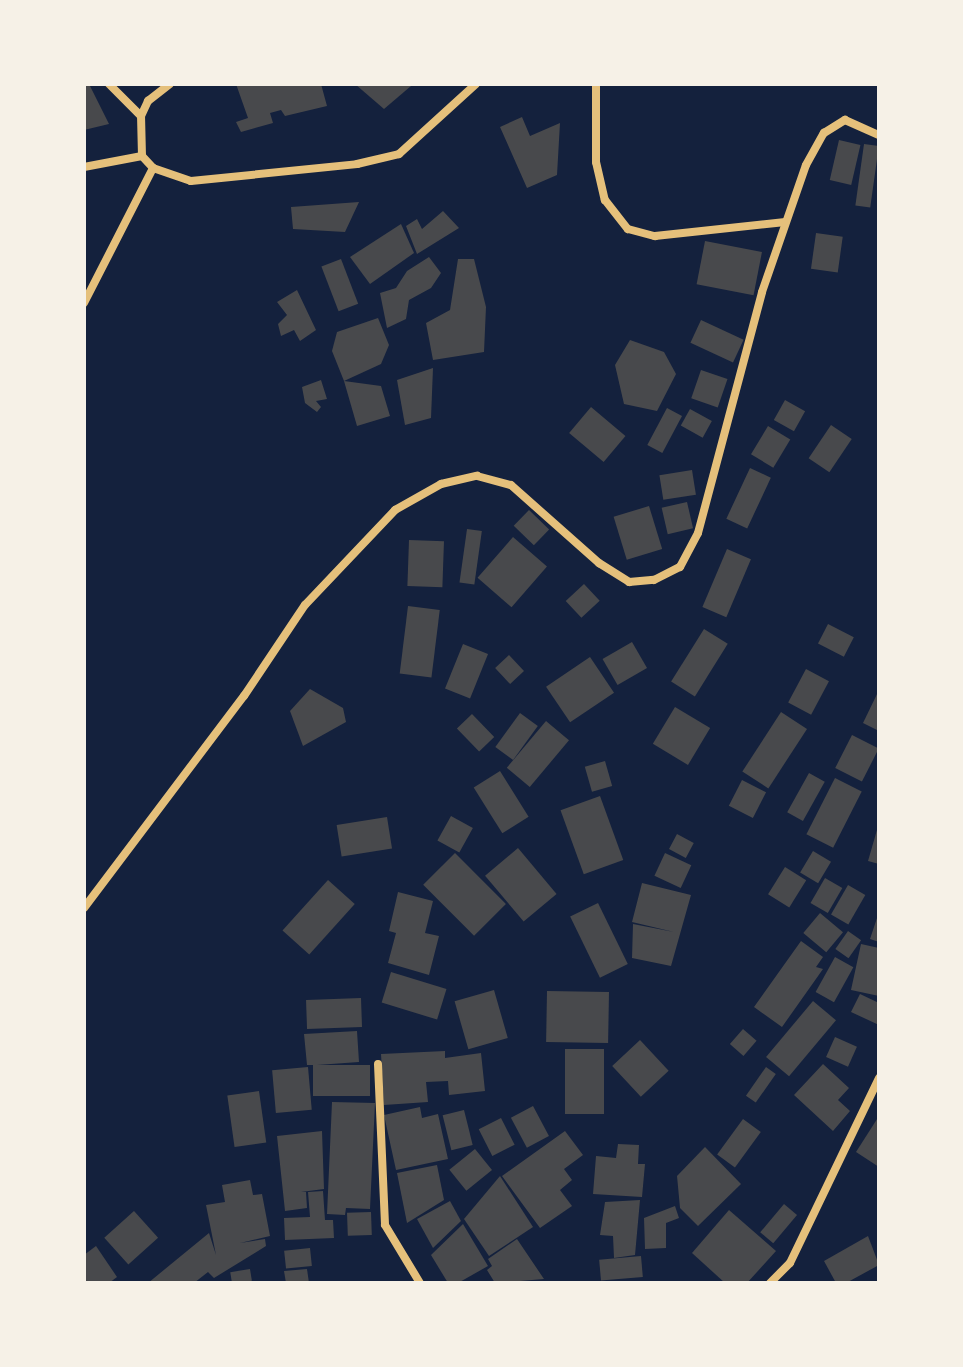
<!DOCTYPE html>
<style>
body{margin:0}
#map{position:relative;width:963px;height:1367px;overflow:hidden;background:#14213d;font-family:Montserrat,sans-serif}
div>[style]{position:absolute}
.building>*{inset:0;background:#48494c;transform-origin:0 0}
.minor>*{height:8px;margin:-4px;padding:0 4px;transform-origin:4px;border-radius:4px;background:#e5c07b}
span{translate:-50% -50%;white-space:nowrap;text-align:center;line-height:1.15;-webkit-text-stroke:8px #f6f1e7;paint-order:stroke}
.frame{position:absolute;inset:0;border:86px solid #f6f1e7;pointer-events:none}
</style>
<div id="map">
<div class="building">
<div style="clip-path:polygon(84px 84px,89px 84px,109px 124px,84px 130px)"></div>
<div style="clip-path:polygon(236px 84px,321px 84px,327px 106px,285px 116px,281px 110px,270px 113px,273px 123px,241px 132px,236px 122px,248px 118px)"></div>
<div style="clip-path:polygon(355px 84px,409px 84px,411px 86px,384px 109px)"></div>
<div style="clip-path:polygon(522px 117px,530px 136px,560px 123px,557px 175px,527px 188px,500px 127px)"></div>
<div style="left:839px;top:140px;width:22px;height:41px;rotate:13deg"></div>
<div style="left:864px;top:144px;width:15px;height:62px;rotate:8deg"></div>
<div style="clip-path:polygon(359px 202px,345px 232px,293px 229px,291px 207px)"></div>
<div style="clip-path:polygon(443px 211px,459px 228px,417px 254px,406px 226px,417px 219px,422px 229px)"></div>
<div style="clip-path:polygon(401px 224px,414px 253px,370px 284px,350px 257px)"></div>
<div style="left:816px;top:233px;width:27px;height:36px;rotate:8deg"></div>
<div style="left:705px;top:241px;width:58px;height:44px;rotate:11deg"></div>
<div style="clip-path:polygon(429px 257px,441px 273px,431px 288px,409px 300px,406px 319px,387px 328px,380px 293px,396px 288px,407px 271px)"></div>
<div style="left:341px;top:259px;width:48px;height:21px;rotate:69deg"></div>
<div style="clip-path:polygon(458px 259px,474px 259px,486px 307px,484px 352px,433px 360px,426px 323px,450px 310px)"></div>
<div style="clip-path:polygon(297px 290px,316px 330px,300px 341px,294px 330px,281px 336px,278px 324px,287px 315px,277px 302px)"></div>
<div style="clip-path:polygon(378px 318px,389px 345px,381px 364px,344px 381px,332px 351px,337px 332px)"></div>
<div style="left:701px;top:320px;width:47px;height:25px;rotate:25deg"></div>
<div style="clip-path:polygon(630px 340px,664px 352px,676px 374px,657px 411px,624px 404px,615px 365px)"></div>
<div style="clip-path:polygon(433px 368px,431px 418px,405px 425px,397px 380px)"></div>
<div style="left:701px;top:370px;width:28px;height:30px;rotate:19deg"></div>
<div style="clip-path:polygon(321px 380px,327px 399px,316px 401px,321px 407px,317px 412px,305px 403px,302px 387px)"></div>
<div style="clip-path:polygon(344px 381px,381px 386px,390px 416px,357px 426px)"></div>
<div style="left:785px;top:400px;width:23px;height:23px;rotate:29deg"></div>
<div style="left:591px;top:407px;width:45px;height:34px;rotate:40deg"></div>
<div style="left:667px;top:408px;width:17px;height:42px;rotate:28deg"></div>
<div style="left:690px;top:409px;width:25px;height:19px;rotate:29deg"></div>
<div style="left:831px;top:425px;width:25px;height:40px;rotate:34deg"></div>
<div style="left:768px;top:426px;width:26px;height:33px;rotate:31deg"></div>
<div style="left:750px;top:468px;width:23px;height:56px;rotate:25deg"></div>
<div style="left:692px;top:470px;width:25px;height:33px;rotate:81deg"></div>
<div style="left:687px;top:502px;width:27px;height:26px;rotate:77deg"></div>
<div style="left:649px;top:506px;width:45px;height:37px;rotate:73deg"></div>
<div style="left:529px;top:510px;width:28px;height:22px;rotate:44deg"></div>
<div style="left:467px;top:529px;width:15px;height:54px;rotate:8deg"></div>
<div style="left:513px;top:537px;width:45px;height:54px;rotate:41deg"></div>
<div style="left:409px;top:540px;width:35px;height:46px;rotate:2deg"></div>
<div style="left:727px;top:549px;width:26px;height:63px;rotate:23deg"></div>
<div style="left:584px;top:584px;width:23px;height:25px;rotate:47deg"></div>
<div style="left:408px;top:606px;width:32px;height:68px;rotate:7deg"></div>
<div style="left:828px;top:624px;width:29px;height:22px;rotate:27deg"></div>
<div style="left:704px;top:629px;width:28px;height:62px;rotate:32deg"></div>
<div style="left:632px;top:642px;width:30px;height:34px;rotate:60deg"></div>
<div style="left:463px;top:644px;width:27px;height:48px;rotate:22deg"></div>
<div style="left:509px;top:655px;width:22px;height:19px;rotate:47deg"></div>
<div style="left:590px;top:657px;width:43px;height:53px;rotate:56deg"></div>
<div style="left:806px;top:669px;width:26px;height:38px;rotate:28deg"></div>
<div style="clip-path:polygon(310px 689px,343px 708px,346px 722px,303px 746px,290px 711px)"></div>
<div style="clip-path:polygon(879px 690px,879px 731px,863px 723px)"></div>
<div style="left:675px;top:707px;width:41px;height:43px;rotate:31deg"></div>
<div style="left:781px;top:712px;width:31px;height:71px;rotate:33deg"></div>
<div style="left:520px;top:713px;width:22px;height:42px;rotate:36deg"></div>
<div style="left:472px;top:714px;width:32px;height:21px;rotate:46deg"></div>
<div style="left:546px;top:721px;width:30px;height:61px;rotate:40deg"></div>
<div style="left:852px;top:735px;width:30px;height:37px;rotate:27deg"></div>
<div style="left:605px;top:761px;width:26px;height:21px;rotate:74deg"></div>
<div style="left:500px;top:771px;width:54px;height:31px;rotate:58deg"></div>
<div style="left:809px;top:773px;width:18px;height:45px;rotate:29deg"></div>
<div style="left:835px;top:778px;width:30px;height:63px;rotate:27deg"></div>
<div style="left:742px;top:780px;width:27px;height:29px;rotate:27deg"></div>
<div style="left:600px;top:796px;width:68px;height:42px;rotate:70deg"></div>
<div style="left:451px;top:816px;width:25px;height:28px;rotate:29deg"></div>
<div style="left:387px;top:817px;width:32px;height:51px;rotate:81deg"></div>
<div style="clip-path:polygon(879px 823px,879px 864px,868px 861px)"></div>
<div style="left:677px;top:834px;width:19px;height:17px;rotate:28deg"></div>
<div style="left:518px;top:848px;width:60px;height:43px;rotate:50deg"></div>
<div style="left:813px;top:851px;width:21px;height:25px;rotate:31deg"></div>
<div style="left:455px;top:853px;width:72px;height:45px;rotate:45deg"></div>
<div style="left:665px;top:853px;width:29px;height:25px;rotate:25deg"></div>
<div style="left:785px;top:867px;width:25px;height:32px;rotate:32deg"></div>
<div style="left:825px;top:878px;width:20px;height:29px;rotate:30deg"></div>
<div style="left:328px;top:880px;width:36px;height:68px;rotate:42deg"></div>
<div style="clip-path:polygon(642px 883px,691px 895px,671px 966px,632px 958px,633px 924px,674px 932px,632px 922px)"></div>
<div style="left:848px;top:885px;width:20px;height:34px;rotate:30deg"></div>
<div style="clip-path:polygon(398px 892px,433px 901px,425px 933px,439px 936px,429px 975px,388px 963px,396px 933px,389px 931px)"></div>
<div style="left:598px;top:903px;width:68px;height:31px;rotate:64deg"></div>
<div style="clip-path:polygon(879px 912px,879px 942px,870px 939px)"></div>
<div style="left:820px;top:913px;width:30px;height:26px;rotate:40deg"></div>
<div style="left:848px;top:931px;width:16px;height:22px;rotate:35deg"></div>
<div style="clip-path:polygon(801px 941px,823px 957px,816px 967px,823px 969px,782px 1027px,754px 1007px)"></div>
<div style="clip-path:polygon(861px 944px,879px 948px,879px 996px,851px 990px)"></div>
<div style="left:835px;top:957px;width:21px;height:40px;rotate:29deg"></div>
<div style="left:391px;top:972px;width:58px;height:32px;rotate:17deg"></div>
<div style="left:494px;top:990px;width:50px;height:41px;rotate:74deg"></div>
<div style="left:547px;top:991px;width:62px;height:51px;rotate:1deg"></div>
<div style="clip-path:polygon(860px 994px,879px 1003px,879px 1025px,851px 1012px)"></div>
<div style="left:361px;top:998px;width:29px;height:55px;rotate:88deg"></div>
<div style="left:813px;top:1001px;width:30px;height:73px;rotate:40deg"></div>
<div style="left:743px;top:1029px;width:18px;height:20px;rotate:41deg"></div>
<div style="clip-path:polygon(357px 1031px,359px 1062px,317px 1065px,370px 1065px,370px 1096px,313px 1096px,313px 1065px,307px 1065px,304px 1034px)"></div>
<div style="left:835px;top:1037px;width:24px;height:22px;rotate:24deg"></div>
<div style="left:640px;top:1040px;width:42px;height:38px;rotate:47deg"></div>
<div style="left:565px;top:1049px;width:39px;height:65px"></div>
<div style="clip-path:polygon(445px 1051px,445px 1058px,481px 1053px,485px 1091px,449px 1095px,448px 1081px,426px 1082px,428px 1102px,384px 1105px,381px 1054px)"></div>
<div style="clip-path:polygon(823px 1064px,849px 1088px,838px 1100px,850px 1111px,833px 1131px,794px 1095px)"></div>
<div style="left:308px;top:1067px;width:43px;height:36px;rotate:85deg"></div>
<div style="left:766px;top:1067px;width:12px;height:35px;rotate:35deg"></div>
<div style="left:259px;top:1091px;width:52px;height:32px;rotate:82deg"></div>
<div style="clip-path:polygon(332px 1102px,375px 1103px,370px 1209px,346px 1208px,345px 1215px,327px 1214px)"></div>
<div style="left:533px;top:1106px;width:34px;height:25px;rotate:62deg"></div>
<div style="clip-path:polygon(420px 1107px,422px 1118px,438px 1114px,448px 1159px,396px 1170px,384px 1115px)"></div>
<div style="left:464px;top:1110px;width:36px;height:22px;rotate:76deg"></div>
<div style="clip-path:polygon(879px 1116px,879px 1167px,856px 1152px)"></div>
<div style="left:501px;top:1118px;width:30px;height:25px;rotate:63deg"></div>
<div style="left:743px;top:1119px;width:22px;height:44px;rotate:36deg"></div>
<div style="clip-path:polygon(322px 1131px,324px 1189px,301px 1192px,306px 1192px,307px 1208px,285px 1211px,277px 1136px)"></div>
<div style="clip-path:polygon(565px 1131px,583px 1155px,564px 1169px,572px 1180px,560px 1190px,572px 1206px,540px 1228px,502px 1176px)"></div>
<div style="clip-path:polygon(618px 1144px,639px 1145px,638px 1164px,645px 1164px,642px 1197px,593px 1194px,596px 1156px,616px 1158px)"></div>
<div style="clip-path:polygon(705px 1147px,741px 1184px,698px 1226px,680px 1208px,677px 1176px)"></div>
<div style="left:475px;top:1149px;width:27px;height:33px;rotate:51deg"></div>
<div style="clip-path:polygon(437px 1165px,444px 1200px,407px 1223px,397px 1173px)"></div>
<div style="clip-path:polygon(500px 1176px,533px 1227px,489px 1256px,464px 1219px)"></div>
<div style="clip-path:polygon(250px 1180px,253px 1195px,262px 1194px,270px 1236px,240px 1243px,265px 1239px,266px 1246px,214px 1278px,208px 1272px,194px 1283px,148px 1283px,209px 1233px,216px 1255px,206px 1205px,225px 1202px,222px 1185px)"></div>
<div style="clip-path:polygon(323px 1191px,325px 1220px,333px 1220px,334px 1238px,285px 1240px,284px 1218px,310px 1217px,308px 1192px)"></div>
<div style="clip-path:polygon(640px 1200px,635px 1255px,614px 1258px,613px 1236px,600px 1235px,605px 1202px)"></div>
<div style="clip-path:polygon(450px 1201px,461px 1221px,433px 1248px,417px 1219px)"></div>
<div style="left:784px;top:1204px;width:17px;height:37px;rotate:40deg"></div>
<div style="clip-path:polygon(675px 1206px,679px 1218px,666px 1223px,666px 1248px,645px 1249px,644px 1218px)"></div>
<div style="clip-path:polygon(729px 1210px,776px 1251px,747px 1283px,725px 1283px,692px 1253px)"></div>
<div style="left:134px;top:1211px;width:36px;height:40px;rotate:48deg"></div>
<div style="left:371px;top:1212px;width:23px;height:24px;rotate:88deg"></div>
<div style="clip-path:polygon(463px 1224px,488px 1266px,458px 1283px,448px 1283px,431px 1255px)"></div>
<div style="clip-path:polygon(868px 1236px,879px 1265px,846px 1283px,836px 1283px,824px 1261px)"></div>
<div style="clip-path:polygon(517px 1239px,544px 1279px,495px 1283px,487px 1270px,492px 1266px,488px 1259px)"></div>
<div style="clip-path:polygon(96px 1246px,117px 1277px,109px 1283px,84px 1283px,84px 1255px)"></div>
<div style="left:310px;top:1248px;width:18px;height:26px;rotate:84deg"></div>
<div style="left:641px;top:1256px;width:21px;height:42px;rotate:85deg"></div>
<div style="left:250px;top:1269px;width:12px;height:20px;rotate:81deg"></div>
<div style="clip-path:polygon(307px 1269px,309px 1283px,286px 1283px,284px 1271px)"></div>
</div>
<div class="minor">
<div style="left:109px;top:84px;width:45px;rotate:45deg"></div>
<div style="left:596px;top:84px;width:78px;rotate:90deg"></div>
<div style="left:596px;top:162px;width:39px;rotate:77deg"></div>
<div style="left:605px;top:200px;width:37px;rotate:52deg"></div>
<div style="left:628px;top:229px;width:28px;rotate:15deg"></div>
<div style="left:655px;top:236px;width:131px;rotate:-6.1deg"></div>
<div style="left:142px;top:156px;width:40px;rotate:-91.4deg"></div>
<div style="left:141px;top:116px;width:17px;rotate:-65deg"></div>
<div style="left:148px;top:101px;width:28px;rotate:-38deg"></div>
<div style="left:84px;top:167px;width:59px;rotate:-10.7deg"></div>
<div style="left:142px;top:156px;width:16px;rotate:47deg"></div>
<div style="left:153px;top:168px;width:40px;rotate:18.9deg"></div>
<div style="left:191px;top:181px;width:167px;rotate:-5.8deg"></div>
<div style="left:357px;top:164px;width:43px;rotate:-13.4deg"></div>
<div style="left:399px;top:154px;width:104px;rotate:-42.3deg"></div>
<div style="left:84px;top:303px;width:152px;rotate:-62.9deg"></div>
<div style="left:84px;top:908px;width:266px;rotate:-53deg"></div>
<div style="left:244px;top:696px;width:110px;rotate:-56.2deg"></div>
<div style="left:305px;top:605px;width:131px;rotate:-46.5deg"></div>
<div style="left:395px;top:510px;width:53px;rotate:-29.5deg"></div>
<div style="left:441px;top:484px;width:37px;rotate:-13deg"></div>
<div style="left:477px;top:476px;width:35px;rotate:15deg"></div>
<div style="left:511px;top:485px;width:118px;rotate:41.6deg"></div>
<div style="left:599px;top:563px;width:36px;rotate:32deg"></div>
<div style="left:629px;top:582px;width:25px;rotate:-5deg"></div>
<div style="left:654px;top:580px;width:29px;rotate:-27deg"></div>
<div style="left:680px;top:567px;width:38px;rotate:-62deg"></div>
<div style="left:698px;top:533px;width:249px;rotate:-75.1deg"></div>
<div style="left:762px;top:292px;width:134px;rotate:-70.9deg"></div>
<div style="left:806px;top:165px;width:37px;rotate:-61deg"></div>
<div style="left:824px;top:133px;width:25px;rotate:-32deg"></div>
<div style="left:845px;top:120px;width:37px;rotate:24deg"></div>
<div style="left:378px;top:1064px;width:161px;rotate:87.5deg"></div>
<div style="left:385px;top:1225px;width:68px;rotate:58.9deg"></div>
<div style="left:770px;top:1283px;width:28px;rotate:-45deg"></div>
<div style="left:790px;top:1263px;width:205px;rotate:-64.3deg"></div>
</div>
<div class="frame"></div>
</div>
